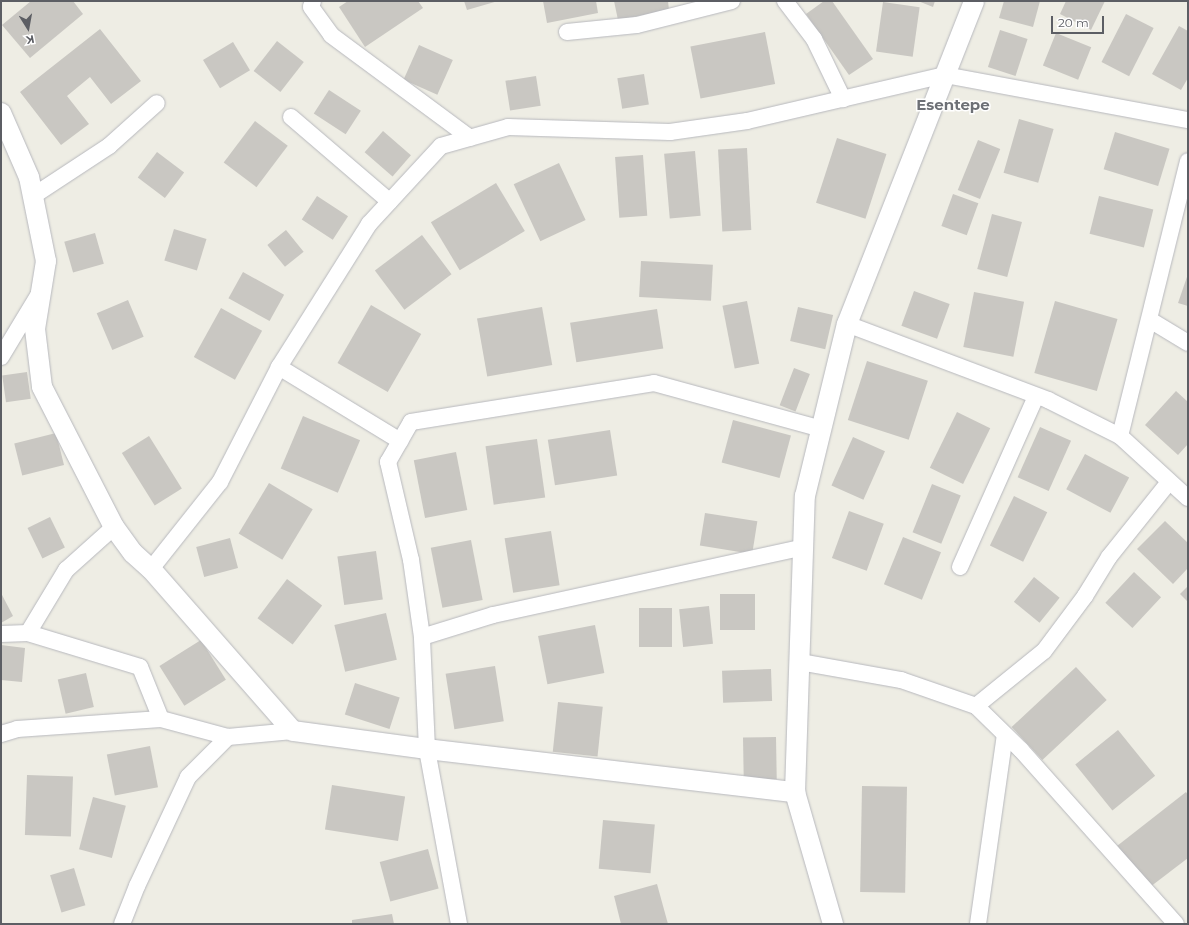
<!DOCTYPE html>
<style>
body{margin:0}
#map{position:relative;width:1189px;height:925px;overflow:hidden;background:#eeede4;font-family:Montserrat,sans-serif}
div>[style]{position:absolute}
.building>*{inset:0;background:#c9c7c2;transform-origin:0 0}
.roads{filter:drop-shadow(0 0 1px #b7b8bd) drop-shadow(0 0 1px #b7b8bd)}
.minor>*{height:16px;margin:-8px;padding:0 8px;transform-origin:8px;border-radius:8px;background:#fff}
.tertiary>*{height:20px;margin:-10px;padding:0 10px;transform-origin:10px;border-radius:10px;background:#fff}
span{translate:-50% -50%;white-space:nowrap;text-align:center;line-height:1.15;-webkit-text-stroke:3px #fff;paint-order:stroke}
.district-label{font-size:15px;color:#6d7076;font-weight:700}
.frame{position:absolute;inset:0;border:2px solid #5c5e64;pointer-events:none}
.north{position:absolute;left:8px;top:8px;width:40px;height:40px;-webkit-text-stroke:3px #fff;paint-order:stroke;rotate:169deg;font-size:11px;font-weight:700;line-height:16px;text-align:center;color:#5c5e64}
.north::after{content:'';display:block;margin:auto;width:14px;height:18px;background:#5c5e64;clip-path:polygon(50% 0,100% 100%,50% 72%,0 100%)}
.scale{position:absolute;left:1051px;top:16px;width:53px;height:18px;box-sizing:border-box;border:2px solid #5c5e64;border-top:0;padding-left:5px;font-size:12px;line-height:14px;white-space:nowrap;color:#5c5e64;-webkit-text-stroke:3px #fff;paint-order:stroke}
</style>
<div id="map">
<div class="building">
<div style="clip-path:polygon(31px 1px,73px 1px,83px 14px,30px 58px,2px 25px)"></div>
<div style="clip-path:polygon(348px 1px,418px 1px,423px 8px,365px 47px,339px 7px)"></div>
<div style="clip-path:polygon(464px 1px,498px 1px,467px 10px)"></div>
<div style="clip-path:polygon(543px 1px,596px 1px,598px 13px,547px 23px)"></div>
<div style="clip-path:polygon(614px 1px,668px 1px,669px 10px,618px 20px)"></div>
<div style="clip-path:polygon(824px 1px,832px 1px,873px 59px,849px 75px,806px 14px)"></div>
<div style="clip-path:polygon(918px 1px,935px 1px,933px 7px)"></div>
<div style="clip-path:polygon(1004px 1px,1040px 1px,1033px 27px,999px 18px)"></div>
<div style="clip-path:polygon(1066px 1px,1105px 1px,1091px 30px,1060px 14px)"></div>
<div style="left:883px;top:2px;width:37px;height:50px;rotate:8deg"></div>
<div style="left:1126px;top:14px;width:31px;height:54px;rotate:27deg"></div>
<div style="clip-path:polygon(1179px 26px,1188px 31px,1188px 78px,1181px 90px,1152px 74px)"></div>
<div style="clip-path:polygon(100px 29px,141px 81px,111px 104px,90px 77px,67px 96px,89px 124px,61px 145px,20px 92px)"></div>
<div style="left:1000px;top:30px;width:29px;height:39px;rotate:18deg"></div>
<div style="left:765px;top:32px;width:53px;height:76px;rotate:79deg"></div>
<div style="left:1056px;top:33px;width:38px;height:35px;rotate:22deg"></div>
<div style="left:277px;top:41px;width:34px;height:38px;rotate:38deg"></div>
<div style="left:233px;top:42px;width:33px;height:35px;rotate:59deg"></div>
<div style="left:419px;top:45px;width:37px;height:38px;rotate:24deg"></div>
<div style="left:644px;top:74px;width:31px;height:27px;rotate:81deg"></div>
<div style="left:536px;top:76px;width:30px;height:31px;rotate:81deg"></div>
<div style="left:329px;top:90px;width:38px;height:28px;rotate:33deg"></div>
<div style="left:1019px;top:119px;width:36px;height:56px;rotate:16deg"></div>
<div style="left:255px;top:121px;width:41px;height:52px;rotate:37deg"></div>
<div style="left:383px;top:131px;width:37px;height:28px;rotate:41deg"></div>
<div style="left:1115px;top:132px;width:57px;height:39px;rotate:17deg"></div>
<div style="left:837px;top:138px;width:52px;height:68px;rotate:18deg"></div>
<div style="left:978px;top:140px;width:24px;height:54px;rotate:22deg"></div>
<div style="left:747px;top:148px;width:82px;height:29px;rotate:87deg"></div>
<div style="left:695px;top:151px;width:65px;height:31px;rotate:85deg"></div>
<div style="left:157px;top:152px;width:34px;height:32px;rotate:37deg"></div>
<div style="left:643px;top:155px;width:61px;height:28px;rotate:86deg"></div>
<div style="left:559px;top:163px;width:63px;height:50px;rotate:65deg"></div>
<div style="left:496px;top:183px;width:56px;height:76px;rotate:59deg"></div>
<div style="left:953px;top:194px;width:27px;height:34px;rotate:20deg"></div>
<div style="left:317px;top:196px;width:37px;height:28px;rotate:33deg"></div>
<div style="left:1099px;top:196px;width:56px;height:39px;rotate:14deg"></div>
<div style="left:992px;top:214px;width:31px;height:57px;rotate:15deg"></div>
<div style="left:174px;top:229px;width:34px;height:33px;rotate:17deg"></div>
<div style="left:286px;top:230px;width:28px;height:24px;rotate:51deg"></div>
<div style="left:95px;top:233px;width:32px;height:32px;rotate:74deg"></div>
<div style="left:422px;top:235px;width:49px;height:59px;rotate:53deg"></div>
<div style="left:641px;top:261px;width:72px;height:36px;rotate:3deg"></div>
<div style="left:243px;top:272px;width:47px;height:30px;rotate:29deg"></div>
<div style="clip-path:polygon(1188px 274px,1188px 306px,1178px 303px)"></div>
<div style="left:914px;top:291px;width:38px;height:37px;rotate:20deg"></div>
<div style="left:974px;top:292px;width:51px;height:56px;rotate:11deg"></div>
<div style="left:128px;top:300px;width:40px;height:34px;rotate:67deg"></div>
<div style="left:747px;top:301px;width:64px;height:25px;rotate:79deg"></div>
<div style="left:1055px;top:301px;width:65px;height:75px;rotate:16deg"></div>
<div style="left:371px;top:305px;width:58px;height:67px;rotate:30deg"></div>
<div style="left:542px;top:307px;width:59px;height:66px;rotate:80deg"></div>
<div style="left:798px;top:307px;width:36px;height:35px;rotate:13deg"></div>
<div style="left:221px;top:308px;width:47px;height:56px;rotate:29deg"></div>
<div style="left:657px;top:309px;width:40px;height:88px;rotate:81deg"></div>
<div style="left:867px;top:361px;width:64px;height:62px;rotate:18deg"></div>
<div style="left:794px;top:368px;width:17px;height:40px;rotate:21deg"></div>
<div style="left:27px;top:372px;width:27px;height:25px;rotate:82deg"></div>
<div style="clip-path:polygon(1176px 391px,1188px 402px,1188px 444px,1178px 455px,1145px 425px)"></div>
<div style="left:957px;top:412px;width:37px;height:62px;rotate:26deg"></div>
<div style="left:303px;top:416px;width:62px;height:57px;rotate:23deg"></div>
<div style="left:733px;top:420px;width:60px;height:44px;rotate:15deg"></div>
<div style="left:1040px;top:427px;width:34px;height:55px;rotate:24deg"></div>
<div style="left:610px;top:430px;width:46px;height:63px;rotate:81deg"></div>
<div style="left:56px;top:433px;width:33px;height:43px;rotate:76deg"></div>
<div style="left:149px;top:436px;width:62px;height:32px;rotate:58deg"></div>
<div style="left:853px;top:437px;width:35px;height:53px;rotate:24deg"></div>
<div style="left:537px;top:439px;width:59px;height:52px;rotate:82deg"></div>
<div style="left:456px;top:452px;width:59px;height:43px;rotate:79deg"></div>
<div style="left:1085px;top:454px;width:50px;height:40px;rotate:28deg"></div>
<div style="left:269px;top:483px;width:51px;height:59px;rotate:31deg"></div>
<div style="left:932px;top:484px;width:31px;height:52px;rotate:22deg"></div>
<div style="left:1014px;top:496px;width:37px;height:55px;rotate:26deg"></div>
<div style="left:849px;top:511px;width:37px;height:50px;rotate:20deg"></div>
<div style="left:705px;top:513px;width:53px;height:33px;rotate:9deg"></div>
<div style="left:50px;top:517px;width:34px;height:25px;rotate:64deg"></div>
<div style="clip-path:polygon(1165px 521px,1188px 543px,1188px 568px,1173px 584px,1137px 549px)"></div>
<div style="left:551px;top:531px;width:55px;height:47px;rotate:81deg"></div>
<div style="left:903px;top:537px;width:41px;height:51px;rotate:22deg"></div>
<div style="left:230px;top:538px;width:31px;height:35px;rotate:75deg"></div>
<div style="left:471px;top:540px;width:61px;height:41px;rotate:79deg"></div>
<div style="left:376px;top:551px;width:49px;height:39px;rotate:82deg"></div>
<div style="left:1134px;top:572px;width:37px;height:42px;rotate:43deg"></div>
<div style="left:1034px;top:577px;width:33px;height:32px;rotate:39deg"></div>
<div style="left:287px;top:579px;width:44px;height:49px;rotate:37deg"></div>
<div style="clip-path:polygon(1188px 586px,1188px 602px,1180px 594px)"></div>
<div style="clip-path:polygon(1px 593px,13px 616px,1px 623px)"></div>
<div style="left:720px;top:594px;width:35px;height:36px"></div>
<div style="left:709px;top:606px;width:38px;height:30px;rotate:84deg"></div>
<div style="left:639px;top:608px;width:33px;height:39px"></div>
<div style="left:386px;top:613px;width:48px;height:53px;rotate:77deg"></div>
<div style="left:595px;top:625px;width:49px;height:58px;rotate:79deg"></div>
<div style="left:201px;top:640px;width:47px;height:49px;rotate:58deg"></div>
<div style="clip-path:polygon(1px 645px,25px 648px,22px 682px,1px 680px)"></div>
<div style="left:495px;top:666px;width:56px;height:50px;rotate:81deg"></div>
<div style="left:1076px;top:667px;width:45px;height:88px;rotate:47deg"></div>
<div style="left:771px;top:669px;width:32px;height:49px;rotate:88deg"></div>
<div style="left:86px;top:673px;width:35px;height:29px;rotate:77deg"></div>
<div style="left:355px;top:683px;width:47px;height:33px;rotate:18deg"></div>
<div style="left:558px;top:702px;width:45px;height:50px;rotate:6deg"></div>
<div style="left:1118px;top:730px;width:59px;height:55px;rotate:51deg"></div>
<div style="left:776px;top:737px;width:42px;height:33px;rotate:89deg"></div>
<div style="left:150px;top:746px;width:42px;height:44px;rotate:79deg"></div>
<div style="left:27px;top:775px;width:46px;height:60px;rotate:2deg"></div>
<div style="left:332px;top:785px;width:74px;height:45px;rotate:9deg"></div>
<div style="left:862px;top:786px;width:45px;height:106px;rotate:1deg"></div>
<div style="clip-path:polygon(1186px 792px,1188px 795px,1188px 858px,1150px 887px,1117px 846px)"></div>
<div style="left:93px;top:797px;width:34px;height:54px;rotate:15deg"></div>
<div style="left:603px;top:820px;width:52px;height:49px;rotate:5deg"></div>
<div style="left:428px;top:849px;width:41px;height:50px;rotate:75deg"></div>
<div style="left:74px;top:868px;width:39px;height:25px;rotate:73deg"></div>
<div style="clip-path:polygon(657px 884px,668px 924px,621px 924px,614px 896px)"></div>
<div style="clip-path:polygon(392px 914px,394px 924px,352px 924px,352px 920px)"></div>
</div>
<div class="roads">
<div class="minor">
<div style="left:313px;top:1px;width:6px;rotate:108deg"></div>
<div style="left:311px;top:7px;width:34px;rotate:54deg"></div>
<div style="left:331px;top:35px;width:173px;rotate:36.5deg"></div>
<div style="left:785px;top:1px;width:48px;rotate:52.7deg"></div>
<div style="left:814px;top:39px;width:67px;rotate:64.2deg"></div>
<div style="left:567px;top:32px;width:70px;rotate:-5.7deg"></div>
<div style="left:637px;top:25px;width:98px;rotate:-14.2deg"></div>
<div style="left:291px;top:117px;width:130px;rotate:40.6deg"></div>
<div style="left:33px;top:196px;width:91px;rotate:-33.3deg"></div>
<div style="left:109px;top:146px;width:64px;rotate:-41.9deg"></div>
<div style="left:1150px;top:320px;width:44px;rotate:31.2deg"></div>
<div style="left:847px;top:324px;width:215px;rotate:20.7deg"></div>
<div style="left:1048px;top:400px;width:80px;rotate:26.6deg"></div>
<div style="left:1120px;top:436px;width:92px;rotate:42.4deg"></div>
<div style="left:1px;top:357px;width:74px;rotate:-58.9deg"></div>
<div style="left:279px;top:367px;width:142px;rotate:31.4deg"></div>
<div style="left:1120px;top:436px;width:283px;rotate:-76.1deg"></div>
<div style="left:960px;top:567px;width:187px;rotate:-66deg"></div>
<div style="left:151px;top:569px;width:111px;rotate:-51.6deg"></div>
<div style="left:220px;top:482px;width:129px;rotate:-62.8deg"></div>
<div style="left:279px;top:367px;width:169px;rotate:-57.8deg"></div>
<div style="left:369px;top:224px;width:106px;rotate:-47.3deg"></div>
<div style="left:441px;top:146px;width:70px;rotate:-15.8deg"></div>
<div style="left:508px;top:127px;width:162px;rotate:1.8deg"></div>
<div style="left:670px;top:132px;width:78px;rotate:-8.1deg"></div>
<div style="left:747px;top:121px;width:203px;rotate:-13.1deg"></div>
<div style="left:945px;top:75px;width:247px;rotate:10.5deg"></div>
<div style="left:28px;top:633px;width:74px;rotate:-58.9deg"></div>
<div style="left:66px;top:570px;width:64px;rotate:-41.9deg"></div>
<div style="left:1px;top:634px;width:27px;rotate:-2deg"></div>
<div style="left:28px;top:633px;width:117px;rotate:16.9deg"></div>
<div style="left:140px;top:667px;width:56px;rotate:68deg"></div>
<div style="left:422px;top:637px;width:78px;rotate:-98.1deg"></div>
<div style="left:411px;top:560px;width:101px;rotate:-103.2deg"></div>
<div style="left:388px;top:462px;width:46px;rotate:-60.1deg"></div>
<div style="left:411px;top:422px;width:246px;rotate:-9.1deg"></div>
<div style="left:654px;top:383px;width:174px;rotate:15.3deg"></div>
<div style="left:800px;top:662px;width:103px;rotate:10.1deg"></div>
<div style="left:901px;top:680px;width:79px;rotate:19.1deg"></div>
<div style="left:976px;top:706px;width:63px;rotate:44.4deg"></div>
<div style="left:1021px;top:750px;width:233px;rotate:48.3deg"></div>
<div style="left:976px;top:706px;width:87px;rotate:-39deg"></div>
<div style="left:1044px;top:651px;width:69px;rotate:-53.3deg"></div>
<div style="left:1085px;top:596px;width:46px;rotate:-58.4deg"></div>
<div style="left:1109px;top:557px;width:96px;rotate:-51.3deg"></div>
<div style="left:1px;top:734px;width:17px;rotate:-17deg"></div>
<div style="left:17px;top:729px;width:144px;rotate:-4deg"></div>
<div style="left:161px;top:719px;width:69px;rotate:15deg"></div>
<div style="left:228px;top:737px;width:65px;rotate:-5.3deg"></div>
<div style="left:122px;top:924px;width:41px;rotate:-68.5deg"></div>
<div style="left:137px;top:886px;width:120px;rotate:-64.9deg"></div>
<div style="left:188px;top:777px;width:57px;rotate:-45deg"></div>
<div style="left:459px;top:924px;width:178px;rotate:-100.4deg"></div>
<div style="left:427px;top:749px;width:112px;rotate:-92.6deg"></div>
<div style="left:422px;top:637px;width:74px;rotate:-17.2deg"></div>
<div style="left:493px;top:615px;width:318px;rotate:-12.3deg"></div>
<div style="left:978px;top:924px;width:191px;rotate:-81.9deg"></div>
</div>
<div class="tertiary">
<div style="left:1px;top:113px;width:70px;rotate:66.4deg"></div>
<div style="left:29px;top:177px;width:86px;rotate:78.6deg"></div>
<div style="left:46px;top:261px;width:69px;rotate:99.2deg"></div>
<div style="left:35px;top:329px;width:58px;rotate:83.1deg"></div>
<div style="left:42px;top:387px;width:157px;rotate:62.8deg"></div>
<div style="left:114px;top:527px;width:32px;rotate:54deg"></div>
<div style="left:133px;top:553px;width:24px;rotate:42deg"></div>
<div style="left:151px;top:569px;width:215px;rotate:48.8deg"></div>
<div style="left:293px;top:731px;width:135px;rotate:7.7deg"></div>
<div style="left:427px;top:749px;width:371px;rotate:6.7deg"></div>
<div style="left:833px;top:924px;width:137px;rotate:-106.1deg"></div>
<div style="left:795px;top:792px;width:296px;rotate:-88.1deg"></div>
<div style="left:805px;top:496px;width:177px;rotate:-76.3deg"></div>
<div style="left:847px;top:324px;width:347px;rotate:-68.5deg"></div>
</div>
</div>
<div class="district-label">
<span style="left:953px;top:105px">Esentepe</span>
</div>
<div class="frame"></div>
<div class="north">K</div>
<div class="scale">20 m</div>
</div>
